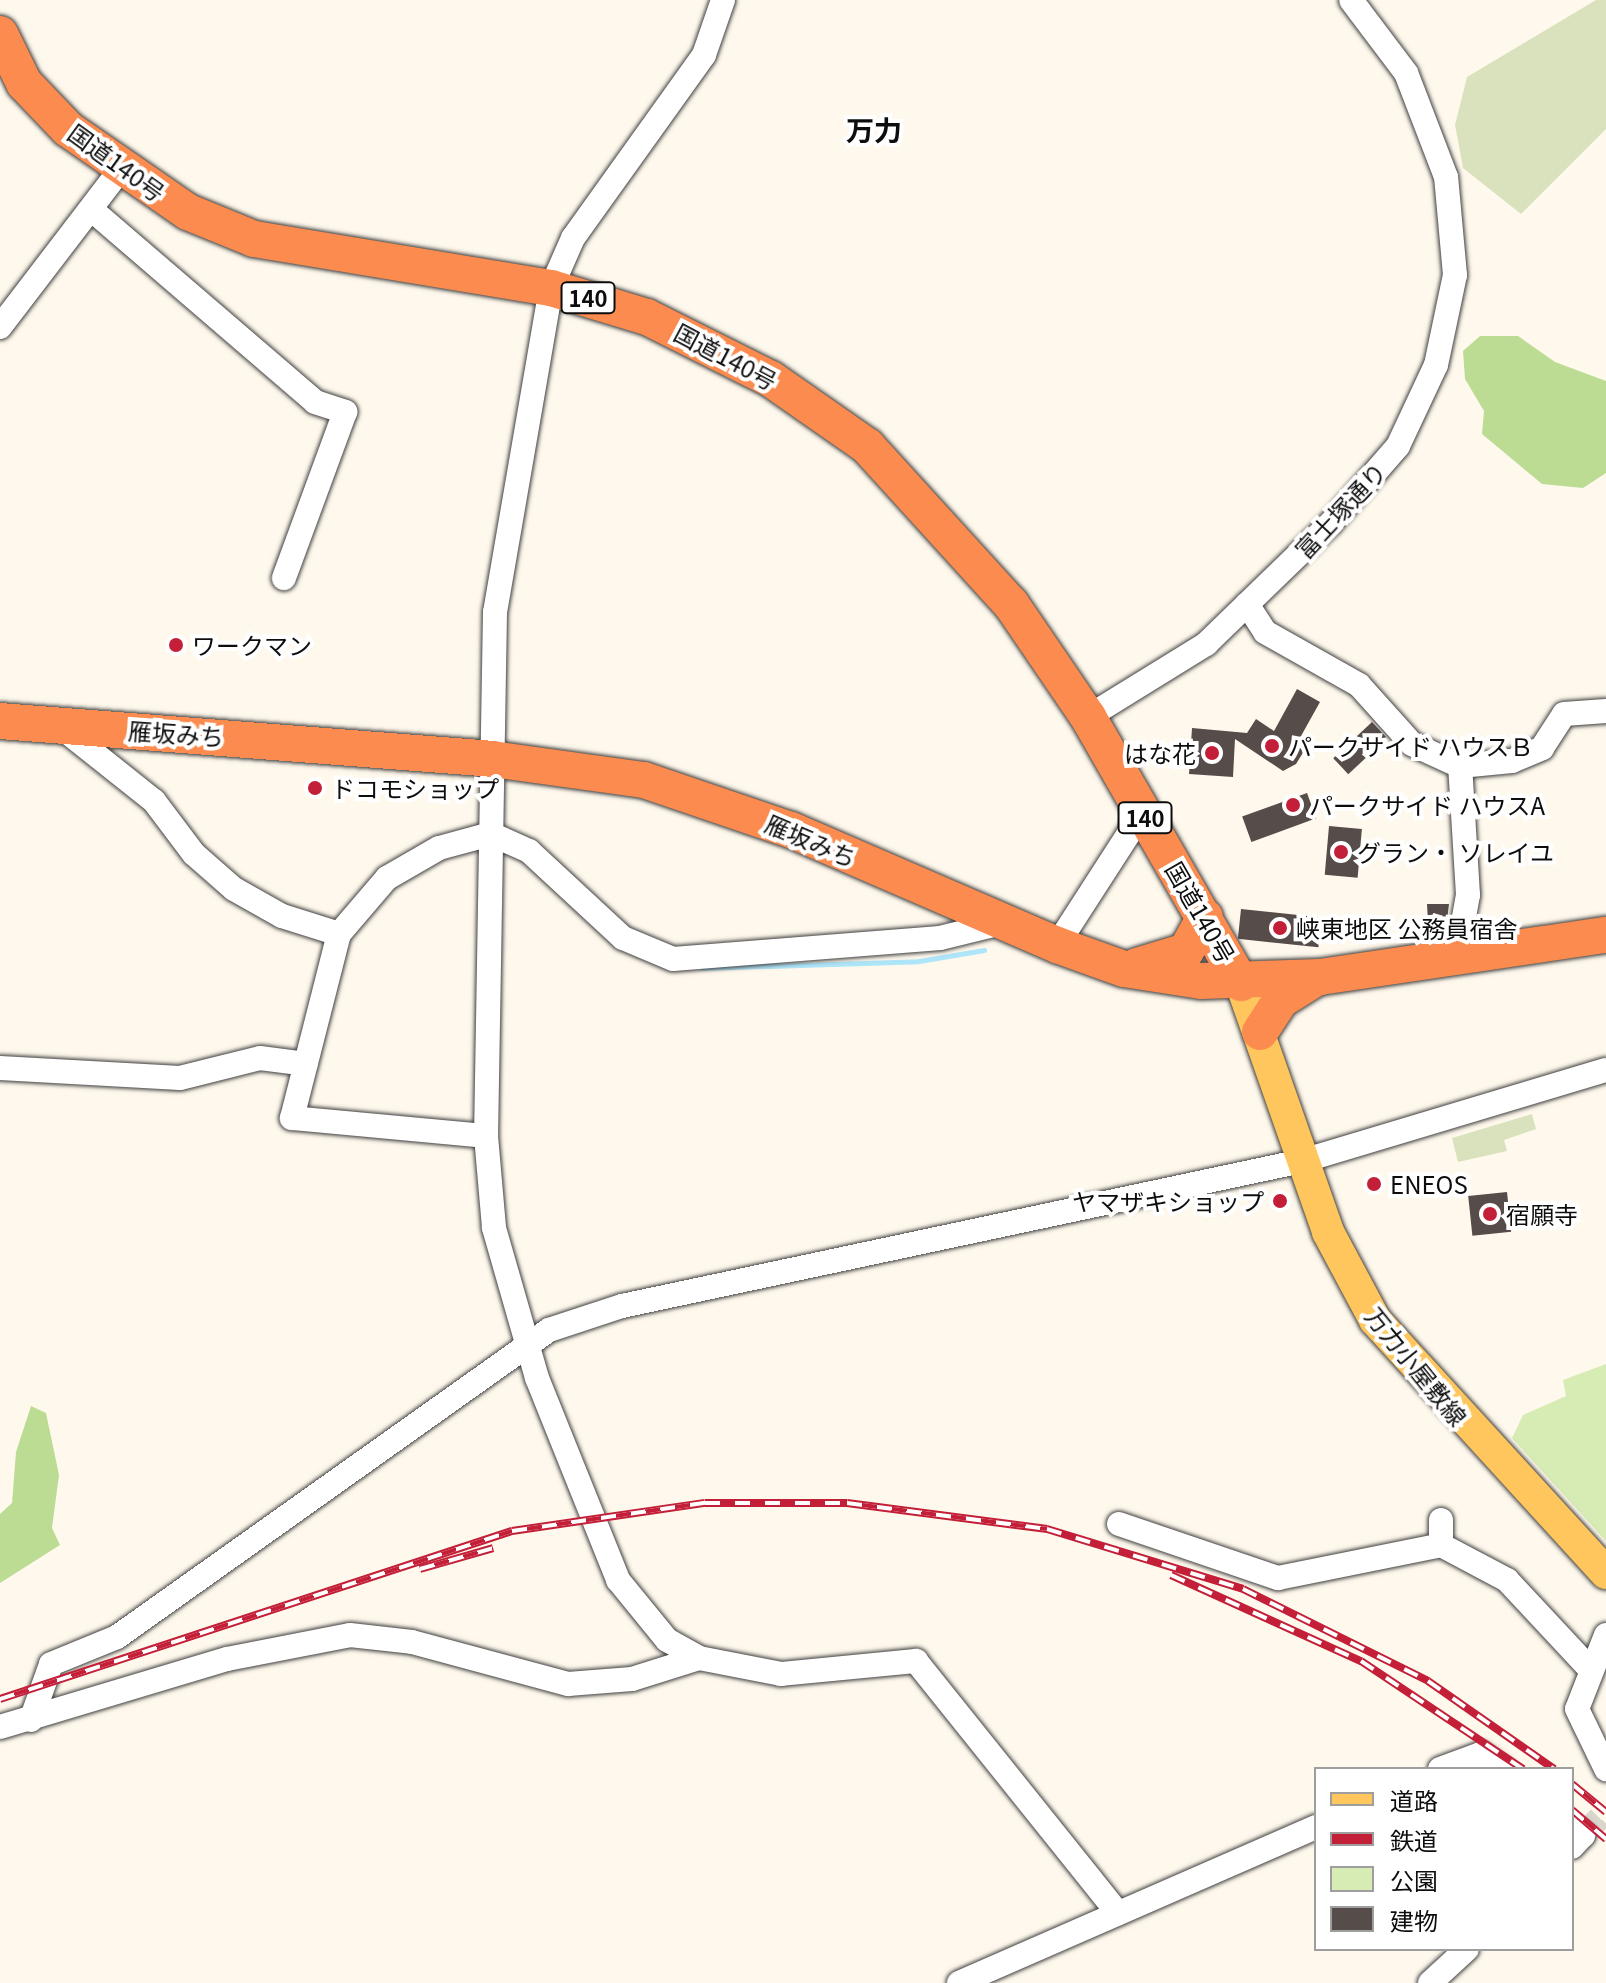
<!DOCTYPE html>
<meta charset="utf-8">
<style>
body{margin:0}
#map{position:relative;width:1606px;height:1983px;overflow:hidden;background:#fff9ed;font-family:Georgia,"Noto Sans JP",serif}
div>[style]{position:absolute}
.green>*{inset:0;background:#d7ebb5}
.forest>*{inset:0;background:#bcdc93}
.cemetery>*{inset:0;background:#dae2bd}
.stream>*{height:5px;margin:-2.5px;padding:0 2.5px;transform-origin:2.5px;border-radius:2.5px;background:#afe5f9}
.building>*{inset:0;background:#564c49;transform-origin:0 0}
.minor-tunnel>*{height:24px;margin-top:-12px;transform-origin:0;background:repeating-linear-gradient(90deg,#dbd6cb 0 24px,transparent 0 36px)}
.roads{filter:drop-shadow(0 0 2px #404040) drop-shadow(0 0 2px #404040)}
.minor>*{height:24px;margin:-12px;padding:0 12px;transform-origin:12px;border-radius:12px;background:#fff}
.major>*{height:32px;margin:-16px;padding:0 16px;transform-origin:16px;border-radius:16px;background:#ffc65d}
.highway>*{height:36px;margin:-18px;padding:0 18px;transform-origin:18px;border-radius:18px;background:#fb8b4f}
.rail>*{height:8px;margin-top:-4px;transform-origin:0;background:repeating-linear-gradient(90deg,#fff 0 15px,#c31f38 0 30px);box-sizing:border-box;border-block:2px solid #c31f38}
.dots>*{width:22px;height:22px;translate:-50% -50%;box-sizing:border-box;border:4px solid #fff;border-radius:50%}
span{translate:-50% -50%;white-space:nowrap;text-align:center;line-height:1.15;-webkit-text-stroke:8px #fff;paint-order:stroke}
.shield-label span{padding:2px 6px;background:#fff;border:2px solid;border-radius:6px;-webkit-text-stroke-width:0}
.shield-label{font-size:22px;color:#0d0d0d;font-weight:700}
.street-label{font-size:24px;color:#0d0d0d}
.poi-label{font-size:24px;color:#0d0d0d}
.left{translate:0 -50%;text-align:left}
.right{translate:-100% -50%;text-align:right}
.quarter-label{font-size:28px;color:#0d0d0d;font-weight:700}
.legend{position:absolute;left:1314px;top:1767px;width:260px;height:184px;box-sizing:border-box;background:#fff;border:2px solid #9e9e9e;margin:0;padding:10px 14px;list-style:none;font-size:24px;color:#0d0d0d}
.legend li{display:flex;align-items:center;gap:16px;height:40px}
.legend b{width:40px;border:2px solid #9e9e9e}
</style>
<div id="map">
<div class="green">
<div style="clip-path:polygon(1606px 1364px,1606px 1541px,1512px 1438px,1523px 1415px,1566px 1396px,1563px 1380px)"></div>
</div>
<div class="forest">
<div style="clip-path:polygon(1480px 336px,1518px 336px,1555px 362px,1606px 381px,1606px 473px,1583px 488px,1542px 484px,1482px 434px,1484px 411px,1465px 379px,1463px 351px)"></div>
<div style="clip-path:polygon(31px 1406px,46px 1413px,59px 1475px,52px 1528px,60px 1545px,0 1583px,0 1514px,12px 1503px,16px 1452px)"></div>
</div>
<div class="cemetery">
<div style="clip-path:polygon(1596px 0,1606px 0,1606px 129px,1521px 214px,1463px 168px,1455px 125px,1467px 77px)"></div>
<div style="clip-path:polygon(1532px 1114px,1536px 1129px,1504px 1140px,1507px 1151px,1458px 1162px,1452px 1138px)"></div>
</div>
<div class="stream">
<div style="left:702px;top:968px;width:217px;rotate:-1.8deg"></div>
<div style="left:919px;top:961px;width:66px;rotate:-9.6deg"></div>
</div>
<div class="building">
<div style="clip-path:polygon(1297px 689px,1320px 702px,1296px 745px,1304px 751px,1296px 764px,1283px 771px,1235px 739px,1233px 777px,1189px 774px,1192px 728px,1247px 733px,1256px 719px,1274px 731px)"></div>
<div style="left:1372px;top:722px;width:22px;height:53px;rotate:47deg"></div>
<div style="left:1307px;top:793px;width:27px;height:69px;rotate:70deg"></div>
<div style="left:1329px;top:826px;width:33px;height:49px;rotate:5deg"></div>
<div style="clip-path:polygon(1427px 904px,1449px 904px,1445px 937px,1429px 940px)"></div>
<div style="left:1241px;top:909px;width:81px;height:30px;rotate:6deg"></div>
<div style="left:1507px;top:1192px;width:40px;height:39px;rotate:84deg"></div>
</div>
<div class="minor-tunnel">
<div style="left:1583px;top:1835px;width:33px;rotate:-46deg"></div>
</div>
<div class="roads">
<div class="minor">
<div style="left:723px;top:0;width:58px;rotate:109.1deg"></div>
<div style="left:704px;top:55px;width:225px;rotate:125.6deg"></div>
<div style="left:573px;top:238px;width:55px;rotate:113.7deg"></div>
<div style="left:551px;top:288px;width:329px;rotate:99.8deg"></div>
<div style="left:495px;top:612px;width:524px;rotate:90.98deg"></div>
<div style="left:486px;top:1136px;width:92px;rotate:85deg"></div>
<div style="left:494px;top:1228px;width:156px;rotate:74deg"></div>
<div style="left:537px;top:1378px;width:218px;rotate:68.1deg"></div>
<div style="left:618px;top:1580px;width:77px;rotate:50.8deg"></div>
<div style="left:667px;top:1640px;width:37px;rotate:29deg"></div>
<div style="left:699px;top:1658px;width:84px;rotate:11deg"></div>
<div style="left:781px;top:1674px;width:136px;rotate:-5.5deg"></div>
<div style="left:916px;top:1661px;width:323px;rotate:51.3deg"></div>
<div style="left:92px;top:210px;width:294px;rotate:40.7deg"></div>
<div style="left:315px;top:402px;width:32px;rotate:18deg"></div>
<div style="left:345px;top:412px;width:177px;rotate:110.2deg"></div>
<div style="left:0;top:327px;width:198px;rotate:-52.6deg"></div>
<div style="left:1247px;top:604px;width:33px;rotate:57deg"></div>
<div style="left:1265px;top:632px;width:108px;rotate:29.4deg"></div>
<div style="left:1359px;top:685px;width:79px;rotate:48.1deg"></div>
<div style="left:1412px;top:744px;width:53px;rotate:24.6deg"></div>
<div style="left:1460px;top:766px;width:52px;rotate:-5.5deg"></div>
<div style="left:1512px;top:761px;width:33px;rotate:-23deg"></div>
<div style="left:1542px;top:748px;width:40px;rotate:-57.1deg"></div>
<div style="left:1564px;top:714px;width:42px;rotate:-4.1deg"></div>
<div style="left:1088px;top:717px;width:139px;rotate:-31.7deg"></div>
<div style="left:1206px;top:644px;width:174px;rotate:-44.1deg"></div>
<div style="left:1331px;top:523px;width:102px;rotate:-49deg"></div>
<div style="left:1398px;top:446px;width:89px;rotate:-64.9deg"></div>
<div style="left:1436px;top:365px;width:92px;rotate:-78.1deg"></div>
<div style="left:1455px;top:275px;width:98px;rotate:-95.2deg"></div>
<div style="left:1446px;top:177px;width:111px;rotate:-111deg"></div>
<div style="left:1406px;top:73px;width:91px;rotate:-127deg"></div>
<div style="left:61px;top:727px;width:119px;rotate:38.5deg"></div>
<div style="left:154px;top:801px;width:66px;rotate:53deg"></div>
<div style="left:194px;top:854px;width:53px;rotate:41.2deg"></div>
<div style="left:234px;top:889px;width:55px;rotate:29.4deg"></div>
<div style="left:282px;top:916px;width:60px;rotate:17.5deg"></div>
<div style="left:1057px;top:945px;width:157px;rotate:-57.2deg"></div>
<div style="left:1457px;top:956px;width:62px;rotate:-79.8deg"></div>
<div style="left:1468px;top:895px;width:129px;rotate:-93.5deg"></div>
<div style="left:0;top:1068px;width:180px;rotate:3.2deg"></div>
<div style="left:180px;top:1078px;width:82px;rotate:-14deg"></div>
<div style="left:260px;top:1058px;width:46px;rotate:7.4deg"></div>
<div style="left:486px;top:1136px;width:195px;rotate:-174.7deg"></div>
<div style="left:292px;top:1118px;width:190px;rotate:-75.7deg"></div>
<div style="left:339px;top:934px;width:74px;rotate:-49.4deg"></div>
<div style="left:387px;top:878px;width:60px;rotate:-30deg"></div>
<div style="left:439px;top:848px;width:54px;rotate:-15.1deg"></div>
<div style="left:491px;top:834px;width:42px;rotate:24.1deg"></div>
<div style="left:529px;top:851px;width:128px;rotate:42.8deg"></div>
<div style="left:623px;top:938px;width:54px;rotate:22.8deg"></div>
<div style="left:673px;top:959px;width:268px;rotate:-4.5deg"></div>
<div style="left:940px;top:938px;width:63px;rotate:-13.8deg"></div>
<div style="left:1119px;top:1524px;width:168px;rotate:18.8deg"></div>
<div style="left:1278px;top:1578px;width:166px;rotate:-11.4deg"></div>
<div style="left:1441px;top:1545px;width:25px;rotate:-90deg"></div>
<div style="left:1441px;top:1545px;width:75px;rotate:27.9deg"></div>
<div style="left:1507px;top:1580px;width:119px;rotate:47deg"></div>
<div style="left:1606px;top:1635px;width:79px;rotate:111.4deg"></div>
<div style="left:1577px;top:1709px;width:67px;rotate:64.2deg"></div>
<div style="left:31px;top:1720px;width:59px;rotate:-70.3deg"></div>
<div style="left:51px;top:1664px;width:71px;rotate:-22.2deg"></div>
<div style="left:117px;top:1637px;width:530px;rotate:-35.4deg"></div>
<div style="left:549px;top:1330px;width:77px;rotate:-18.2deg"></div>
<div style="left:622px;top:1306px;width:695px;rotate:-12.04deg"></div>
<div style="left:1302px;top:1161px;width:317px;rotate:-16.7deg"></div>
<div style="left:0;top:1727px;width:237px;rotate:-16.7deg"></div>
<div style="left:227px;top:1659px;width:125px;rotate:-11deg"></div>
<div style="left:350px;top:1635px;width:62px;rotate:6.4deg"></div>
<div style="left:412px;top:1642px;width:162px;rotate:15.1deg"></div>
<div style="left:568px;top:1684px;width:64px;rotate:-4.5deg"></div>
<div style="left:632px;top:1679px;width:70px;rotate:-17.4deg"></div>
<div style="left:1440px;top:1769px;width:44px;rotate:-20.1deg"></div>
<div style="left:1481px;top:1754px;width:26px;rotate:36deg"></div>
<div style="left:1572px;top:1827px;width:14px;rotate:36deg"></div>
<div style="left:1583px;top:1835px;width:16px;rotate:133deg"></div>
<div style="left:959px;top:1983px;width:390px;rotate:-23.6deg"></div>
<div style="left:1430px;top:1983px;width:50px;rotate:-42.6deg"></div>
</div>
<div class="major">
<div style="left:1241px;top:983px;width:264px;rotate:70.7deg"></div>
<div style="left:1328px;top:1232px;width:100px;rotate:61.9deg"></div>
<div style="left:1375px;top:1320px;width:343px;rotate:47.6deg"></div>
</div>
<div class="highway">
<div style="left:0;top:34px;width:55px;rotate:63.9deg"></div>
<div style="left:24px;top:83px;width:64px;rotate:46.3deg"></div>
<div style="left:68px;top:129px;width:146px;rotate:34.7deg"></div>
<div style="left:188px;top:212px;width:71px;rotate:22.2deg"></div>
<div style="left:254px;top:239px;width:301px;rotate:9.4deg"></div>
<div style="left:551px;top:288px;width:100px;rotate:16.8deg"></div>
<div style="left:647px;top:317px;width:139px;rotate:26.6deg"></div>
<div style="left:771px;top:379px;width:117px;rotate:34.9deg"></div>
<div style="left:867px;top:446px;width:214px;rotate:47.7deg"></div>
<div style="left:1011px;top:604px;width:137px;rotate:55.7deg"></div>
<div style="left:1088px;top:717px;width:307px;rotate:60.1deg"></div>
<div style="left:0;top:721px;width:493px;rotate:4.4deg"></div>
<div style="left:492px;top:759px;width:153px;rotate:7.9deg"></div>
<div style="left:644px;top:780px;width:155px;rotate:18.8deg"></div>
<div style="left:791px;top:830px;width:290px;rotate:23.4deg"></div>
<div style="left:1057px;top:945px;width:71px;rotate:19.7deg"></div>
<div style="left:1124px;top:969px;width:78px;rotate:8.9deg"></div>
<div style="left:1201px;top:981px;width:119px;rotate:-1.9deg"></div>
<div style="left:1320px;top:977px;width:289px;rotate:-8.4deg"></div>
<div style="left:1137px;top:966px;width:51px;rotate:-17deg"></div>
<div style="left:1186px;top:951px;width:39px;rotate:-61deg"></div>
<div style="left:1260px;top:1032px;width:38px;rotate:-57deg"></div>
<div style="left:1281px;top:1000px;width:40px;rotate:-32deg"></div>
</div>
</div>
<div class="rail">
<div style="left:420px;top:1569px;width:76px;rotate:-16deg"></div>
<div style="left:1171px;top:1575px;width:209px;rotate:24.4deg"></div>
<div style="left:1361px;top:1661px;width:195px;rotate:33.7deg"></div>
<div style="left:0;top:1699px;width:539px;rotate:-18.17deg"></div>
<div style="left:512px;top:1531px;width:195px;rotate:-8.3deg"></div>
<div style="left:705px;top:1503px;width:142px"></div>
<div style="left:847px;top:1503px;width:202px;rotate:7.4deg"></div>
<div style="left:1047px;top:1529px;width:205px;rotate:17deg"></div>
<div style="left:1243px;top:1589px;width:207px;rotate:26.4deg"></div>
<div style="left:1428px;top:1681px;width:154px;rotate:34.9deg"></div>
<div style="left:1572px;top:1784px;width:44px;rotate:39.5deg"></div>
<div style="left:1572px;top:1810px;width:45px;rotate:40.5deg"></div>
</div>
<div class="dots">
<div style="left:176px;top:645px;background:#c31f38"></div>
<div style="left:1272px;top:746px;background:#c31f38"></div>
<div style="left:1212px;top:753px;background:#c31f38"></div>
<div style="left:315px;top:788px;background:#c31f38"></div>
<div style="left:1293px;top:805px;background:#c31f38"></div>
<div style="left:1341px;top:852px;background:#c31f38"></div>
<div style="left:1280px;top:928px;background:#c31f38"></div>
<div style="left:1374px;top:1184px;background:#c31f38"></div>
<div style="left:1280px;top:1201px;background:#c31f38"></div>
<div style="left:1490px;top:1214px;background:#c31f38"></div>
</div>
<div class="shield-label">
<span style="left:588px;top:298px">140</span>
<span style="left:1145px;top:818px">140</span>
</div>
<div class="street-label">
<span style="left:117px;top:162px;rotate:36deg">国道140号</span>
<span style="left:726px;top:356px;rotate:28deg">国道140号</span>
<span style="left:1340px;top:510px;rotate:-47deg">富士塚通り</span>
<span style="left:176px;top:733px;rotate:4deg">雁坂みち</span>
<span style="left:811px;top:840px;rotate:23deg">雁坂みち</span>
<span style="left:1201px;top:912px;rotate:60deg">国道140号</span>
<span style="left:1417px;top:1366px;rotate:51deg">万力小屋敷線</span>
</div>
<div class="poi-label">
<span class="left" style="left:192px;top:645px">ワークマン</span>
<span class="left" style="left:1288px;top:746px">パークサイド ハウスＢ</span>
<span class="right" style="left:1196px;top:753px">はな花</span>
<span class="left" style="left:331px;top:788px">ドコモショップ</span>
<span class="left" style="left:1309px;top:805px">パークサイド ハウスA</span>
<span class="left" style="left:1357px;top:852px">グラン・ ソレイユ</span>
<span class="left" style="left:1296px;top:928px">峡東地区 公務員宿舎</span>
<span class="left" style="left:1390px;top:1184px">ENEOS</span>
<span class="right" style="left:1264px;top:1201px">ヤマザキショップ</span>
<span class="left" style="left:1506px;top:1214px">宿願寺</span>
</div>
<div class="quarter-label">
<span style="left:874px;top:129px">万力</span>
</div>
<ul class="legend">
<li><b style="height:10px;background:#ffc65d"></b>道路</li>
<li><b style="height:10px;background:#c31f38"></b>鉄道</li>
<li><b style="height:22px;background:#d7ebb5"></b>公園</li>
<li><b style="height:22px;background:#564c49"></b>建物</li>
</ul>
</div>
